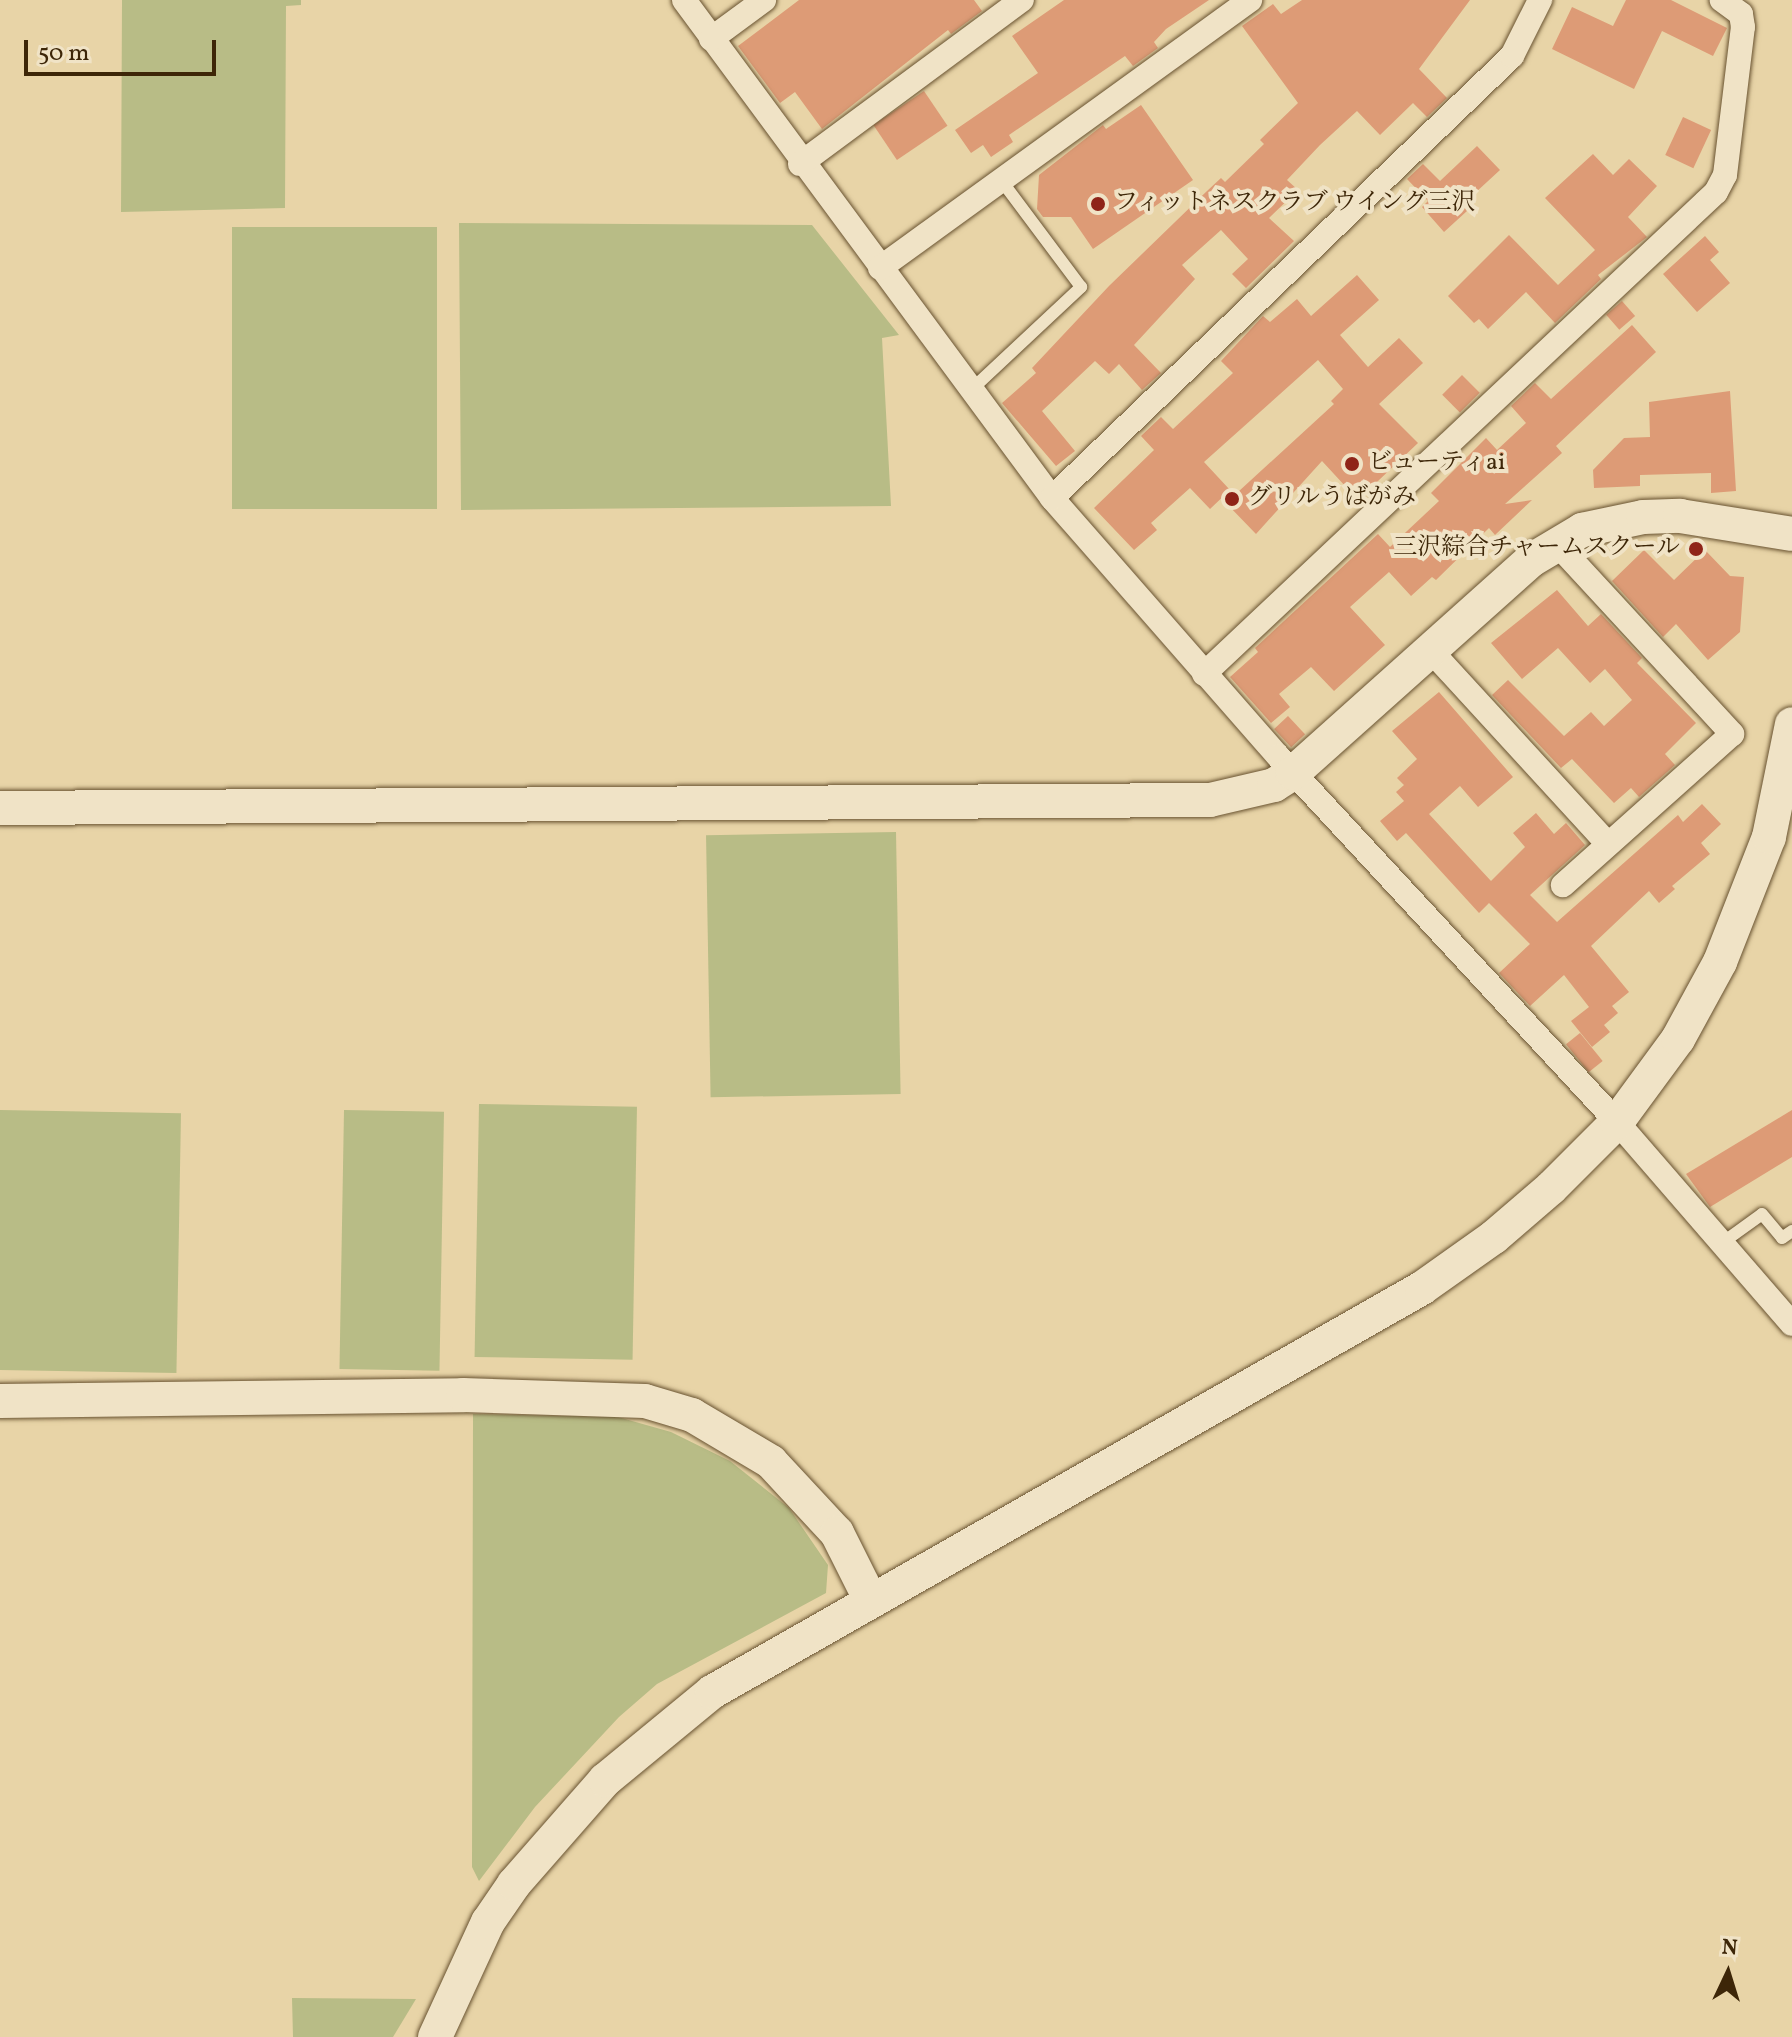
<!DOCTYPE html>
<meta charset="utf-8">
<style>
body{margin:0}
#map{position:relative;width:1792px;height:2037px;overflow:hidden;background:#e8d4a7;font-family:Vollkorn,"Noto Serif JP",serif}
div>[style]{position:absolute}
.green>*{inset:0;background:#b8bc86;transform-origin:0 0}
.building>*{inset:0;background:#dd9b76;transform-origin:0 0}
.roads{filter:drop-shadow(0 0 2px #685230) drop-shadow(0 0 2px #685230)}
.lane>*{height:12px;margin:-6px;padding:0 6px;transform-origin:6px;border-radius:6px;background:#f0e3c6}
.street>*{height:24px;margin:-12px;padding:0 12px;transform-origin:12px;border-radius:12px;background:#f0e3c6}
.secondary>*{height:34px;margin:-17px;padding:0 17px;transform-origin:17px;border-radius:17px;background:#f0e3c6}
.dots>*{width:22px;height:22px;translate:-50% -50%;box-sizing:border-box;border:4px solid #f0e3c6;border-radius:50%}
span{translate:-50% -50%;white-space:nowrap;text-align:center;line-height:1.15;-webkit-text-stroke:8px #f0e3c6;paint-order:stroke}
.poi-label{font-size:24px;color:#3d2608}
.left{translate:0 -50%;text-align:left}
.right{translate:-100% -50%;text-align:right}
.north{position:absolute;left:1688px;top:1933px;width:80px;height:80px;-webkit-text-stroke:6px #f0e3c6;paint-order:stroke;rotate:4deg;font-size:22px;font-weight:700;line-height:32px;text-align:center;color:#3d2608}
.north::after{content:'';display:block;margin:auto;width:28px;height:36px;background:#3d2608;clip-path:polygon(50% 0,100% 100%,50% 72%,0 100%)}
.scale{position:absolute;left:24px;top:40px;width:192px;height:36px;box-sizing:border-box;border:4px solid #3d2608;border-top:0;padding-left:10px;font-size:24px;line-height:28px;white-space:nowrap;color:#3d2608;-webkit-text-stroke:6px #f0e3c6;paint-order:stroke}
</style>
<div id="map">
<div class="green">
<div style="clip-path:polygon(122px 0,301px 0,301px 5px,286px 6px,285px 208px,121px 212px)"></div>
<div style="clip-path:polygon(459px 223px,812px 225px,899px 335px,882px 338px,891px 506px,461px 510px)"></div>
<div style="left:232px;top:227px;width:205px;height:282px"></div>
<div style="left:896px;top:832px;width:262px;height:190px;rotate:89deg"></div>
<div style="left:479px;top:1104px;width:158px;height:253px;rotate:1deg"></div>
<div style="left:0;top:1110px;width:181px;height:260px;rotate:1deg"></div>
<div style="left:344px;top:1110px;width:100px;height:259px;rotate:1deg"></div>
<div style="clip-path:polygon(473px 1414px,618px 1417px,671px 1432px,730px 1461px,789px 1508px,828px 1565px,826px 1593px,657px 1684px,619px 1717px,535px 1807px,479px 1881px,472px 1867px)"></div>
<div style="clip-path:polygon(292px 1998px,293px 1998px,416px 1999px,393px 2037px,293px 2037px)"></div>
</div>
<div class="building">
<div style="clip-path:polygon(799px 0,974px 0,982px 11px,951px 34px,948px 30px,822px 129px,795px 92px,780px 103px,738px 46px)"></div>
<div style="clip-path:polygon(1064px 0,1209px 0,1166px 29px,1154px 42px,1158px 48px,1133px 66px,1125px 56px,1009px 135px,1013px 142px,991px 157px,983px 145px,971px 153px,955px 130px,1038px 73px,1012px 36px)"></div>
<div style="clip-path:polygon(1302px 0,1470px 0,1419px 69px,1447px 98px,1427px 117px,1413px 103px,1380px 135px,1357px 111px,1320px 145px,1287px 180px,1298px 190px,1269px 218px,1294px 241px,1246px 288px,1232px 274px,1248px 259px,1221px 230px,1182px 265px,1195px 279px,1134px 345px,1161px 373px,1142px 390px,1119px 364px,1109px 374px,1095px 361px,1042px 411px,1075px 451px,1056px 466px,1002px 403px,1036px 373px,1032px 368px,1109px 286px,1207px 191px,1221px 178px,1225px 182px,1264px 144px,1260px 140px,1298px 103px,1242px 26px,1273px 4px,1281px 14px)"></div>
<div style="clip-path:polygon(1626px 0,1671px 0,1727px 28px,1713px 56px,1662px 31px,1634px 89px,1552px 49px,1572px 7px,1613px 26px)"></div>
<div style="left:924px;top:91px;width:42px;height:61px;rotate:56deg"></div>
<div style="clip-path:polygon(1141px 105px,1193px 180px,1093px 249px,1071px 217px,1043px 217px,1037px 209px,1039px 175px,1103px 125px,1106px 129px)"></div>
<div style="left:1683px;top:117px;width:31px;height:42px;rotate:25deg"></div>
<div style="clip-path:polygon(1477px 146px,1500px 170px,1462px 205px,1467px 211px,1444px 232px,1422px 207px,1428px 201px,1407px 179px,1423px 164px,1440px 181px)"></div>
<div style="clip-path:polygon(1593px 154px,1613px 175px,1629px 159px,1657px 186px,1628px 217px,1647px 237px,1598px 275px,1601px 279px,1555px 323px,1526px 292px,1488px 329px,1479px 319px,1474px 323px,1448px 296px,1509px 235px,1558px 285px,1595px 250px,1545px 198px)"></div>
<div style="clip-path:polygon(1705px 236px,1719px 252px,1710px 260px,1730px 283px,1697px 312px,1663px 274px)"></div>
<div style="clip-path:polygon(1357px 275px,1379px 300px,1340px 335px,1368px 367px,1399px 338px,1423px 363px,1379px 404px,1418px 443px,1358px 500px,1322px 461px,1256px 534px,1226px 503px,1334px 404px,1331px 401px,1343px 389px,1318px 360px,1204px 462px,1230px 490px,1210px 509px,1190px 488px,1151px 523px,1157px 530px,1134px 550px,1094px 508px,1154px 450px,1141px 436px,1161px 417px,1173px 429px,1233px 373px,1221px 361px,1263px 316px,1270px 322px,1297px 299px,1311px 316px)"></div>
<div style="left:1622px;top:301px;width:20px;height:21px;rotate:49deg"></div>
<div style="clip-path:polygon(1632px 325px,1656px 352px,1556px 446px,1562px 453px,1505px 504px,1532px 500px,1495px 535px,1489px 528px,1436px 580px,1432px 577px,1411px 596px,1389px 572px,1350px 607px,1385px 645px,1334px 691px,1311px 667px,1279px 694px,1290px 707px,1271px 723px,1230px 677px,1258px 652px,1255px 648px,1378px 534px,1390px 547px,1439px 501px,1431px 493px,1486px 438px,1497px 450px,1526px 423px,1511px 406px,1535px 383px,1551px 399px)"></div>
<div style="left:1462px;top:375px;width:25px;height:28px;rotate:45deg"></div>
<div style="clip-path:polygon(1730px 391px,1736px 491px,1711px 493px,1711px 473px,1640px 475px,1640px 486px,1594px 488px,1593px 470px,1624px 438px,1650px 437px,1649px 402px)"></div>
<div style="clip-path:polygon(1644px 550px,1674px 580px,1705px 550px,1730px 576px,1744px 577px,1740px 632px,1708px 660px,1676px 624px,1663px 637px,1612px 581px)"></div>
<div style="clip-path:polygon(1557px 590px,1588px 626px,1601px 614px,1642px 658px,1637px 663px,1696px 723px,1665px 754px,1675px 765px,1639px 797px,1631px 788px,1614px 803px,1572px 759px,1561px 768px,1492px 695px,1508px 680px,1564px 736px,1591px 712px,1604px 726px,1632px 700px,1605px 669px,1590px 683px,1558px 648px,1522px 679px,1491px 643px)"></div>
<div style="clip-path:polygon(1439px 692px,1513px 777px,1478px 807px,1460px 786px,1429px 814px,1491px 881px,1525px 847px,1513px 833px,1536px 813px,1554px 834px,1566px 823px,1585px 845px,1530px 895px,1557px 922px,1678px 815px,1683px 822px,1702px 804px,1721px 824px,1701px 843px,1710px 854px,1672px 886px,1675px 889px,1659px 903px,1649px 891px,1591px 946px,1629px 992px,1612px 1006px,1618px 1013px,1604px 1025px,1610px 1032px,1592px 1047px,1571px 1021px,1589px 1007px,1564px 975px,1530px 1006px,1499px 973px,1530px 944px,1489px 903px,1479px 913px,1406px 833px,1397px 841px,1380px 821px,1404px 801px,1396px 792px,1404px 785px,1397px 778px,1417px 759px,1392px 731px)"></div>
<div style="left:1288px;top:716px;width:25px;height:19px;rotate:47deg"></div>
<div style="left:1580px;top:1033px;width:36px;height:18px;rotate:51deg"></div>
<div style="clip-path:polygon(1792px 1110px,1792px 1157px,1710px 1207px,1686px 1174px)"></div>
</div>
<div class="roads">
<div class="lane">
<div style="left:971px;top:390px;width:151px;rotate:-43.1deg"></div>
<div style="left:1081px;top:287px;width:134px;rotate:-126.8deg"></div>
<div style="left:1722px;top:1243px;width:49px;rotate:-35.9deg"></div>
<div style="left:1762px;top:1214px;width:31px;rotate:50deg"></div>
<div style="left:1782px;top:1238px;width:12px;rotate:-35deg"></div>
</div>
<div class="street">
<div style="left:684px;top:0;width:619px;rotate:53.54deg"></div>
<div style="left:1052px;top:498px;width:343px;rotate:48.8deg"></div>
<div style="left:1278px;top:756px;width:499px;rotate:47.2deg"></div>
<div style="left:1617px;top:1122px;width:267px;rotate:49.1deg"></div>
<div style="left:711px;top:39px;width:66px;rotate:-36.3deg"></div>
<div style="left:800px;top:164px;width:276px;rotate:-36.5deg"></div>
<div style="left:880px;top:268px;width:457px;rotate:-35.9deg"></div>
<div style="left:1052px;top:498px;width:638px;rotate:-43.86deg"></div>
<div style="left:1512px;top:56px;width:63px;rotate:-63.4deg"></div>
<div style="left:1556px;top:543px;width:260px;rotate:47.3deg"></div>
<div style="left:1732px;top:734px;width:227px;rotate:138.2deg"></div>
<div style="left:1432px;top:652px;width:260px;rotate:47.5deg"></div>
<div style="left:1204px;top:674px;width:703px;rotate:-43.27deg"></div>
<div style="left:1716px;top:192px;width:19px;rotate:-62deg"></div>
<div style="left:1725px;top:175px;width:149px;rotate:-83.1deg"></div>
<div style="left:1743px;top:27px;width:13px;rotate:-99deg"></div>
<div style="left:1741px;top:14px;width:24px;rotate:-144deg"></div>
</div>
<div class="secondary">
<div style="left:0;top:808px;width:1210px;rotate:-0.38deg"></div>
<div style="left:1210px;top:800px;width:66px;rotate:-13.2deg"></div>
<div style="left:1274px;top:785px;width:22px;rotate:-32deg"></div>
<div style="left:1293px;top:773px;width:318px;rotate:-41.8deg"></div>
<div style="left:1530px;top:561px;width:61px;rotate:-30.8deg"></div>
<div style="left:1582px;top:530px;width:62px;rotate:-12deg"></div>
<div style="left:1643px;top:517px;width:37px;rotate:-2deg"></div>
<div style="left:1680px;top:516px;width:113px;rotate:9.1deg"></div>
<div style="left:0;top:1401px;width:463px;rotate:-0.7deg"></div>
<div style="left:463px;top:1395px;width:182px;rotate:1.9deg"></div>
<div style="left:645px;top:1401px;width:49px;rotate:16.6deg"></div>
<div style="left:692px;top:1415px;width:92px;rotate:30.7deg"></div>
<div style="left:771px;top:1462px;width:97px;rotate:47.1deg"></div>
<div style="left:837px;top:1533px;width:74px;rotate:63.4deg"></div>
<div style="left:435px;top:2037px;width:127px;rotate:-65.3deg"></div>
<div style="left:488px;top:1922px;width:46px;rotate:-55.6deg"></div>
<div style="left:514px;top:1884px;width:138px;rotate:-48.8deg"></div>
<div style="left:605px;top:1780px;width:139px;rotate:-39.4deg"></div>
<div style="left:712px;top:1692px;width:817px;rotate:-29.64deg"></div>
<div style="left:1422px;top:1288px;width:88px;rotate:-35.3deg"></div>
<div style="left:1494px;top:1237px;width:75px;rotate:-40.7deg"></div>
<div style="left:1551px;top:1188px;width:93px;rotate:-45deg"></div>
<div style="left:1617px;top:1122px;width:103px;rotate:-53.7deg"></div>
<div style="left:1678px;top:1039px;width:88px;rotate:-61.4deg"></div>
<div style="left:1720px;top:962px;width:134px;rotate:-68.6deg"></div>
<div style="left:1769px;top:837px;width:115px;rotate:-78.5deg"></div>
</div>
</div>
<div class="dots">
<div style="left:1098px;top:204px;background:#8f2418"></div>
<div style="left:1352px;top:464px;background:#8f2418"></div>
<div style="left:1232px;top:499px;background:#8f2418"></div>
<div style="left:1696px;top:549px;background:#8f2418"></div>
</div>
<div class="poi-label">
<span class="left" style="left:1114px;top:204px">フィットネスクラブ ウイング三沢</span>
<span class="left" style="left:1368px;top:464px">ビューティai</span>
<span class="left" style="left:1248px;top:499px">グリルうばがみ</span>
<span class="right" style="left:1680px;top:549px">三沢綜合チャームスクール</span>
</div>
<div class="north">N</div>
<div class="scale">50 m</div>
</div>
